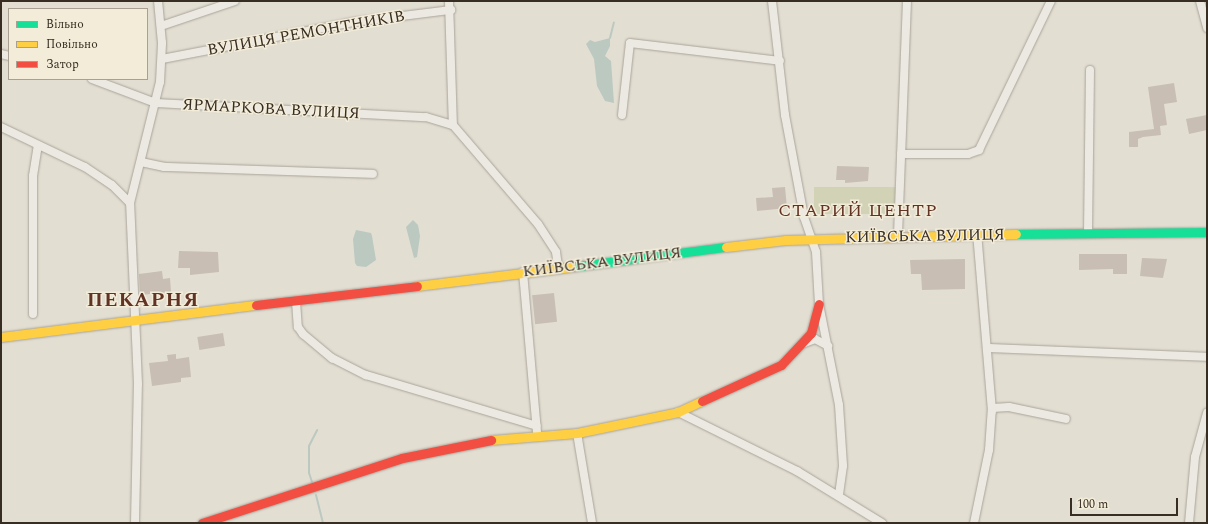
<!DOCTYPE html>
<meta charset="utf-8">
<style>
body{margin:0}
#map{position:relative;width:1208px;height:524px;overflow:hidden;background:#e3ded2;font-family:Spectral,serif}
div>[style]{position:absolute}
.green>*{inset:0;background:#d1d2b6;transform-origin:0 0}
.water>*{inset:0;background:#bbc9c1}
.stream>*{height:2px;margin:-1px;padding:0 1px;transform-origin:1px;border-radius:1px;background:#bbc9c1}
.building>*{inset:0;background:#c8beb3;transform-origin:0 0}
.roads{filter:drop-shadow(0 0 1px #a9a49a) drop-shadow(0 0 1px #a9a49a)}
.street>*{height:8px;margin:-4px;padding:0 4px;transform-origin:4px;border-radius:4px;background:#ece9e2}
.fast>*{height:9px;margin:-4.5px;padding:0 4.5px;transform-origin:4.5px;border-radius:4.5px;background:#16e098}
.slow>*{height:9px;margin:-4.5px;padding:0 4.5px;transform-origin:4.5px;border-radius:4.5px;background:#ffcf43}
.jam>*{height:9px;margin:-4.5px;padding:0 4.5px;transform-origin:4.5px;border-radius:4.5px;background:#f24e42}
span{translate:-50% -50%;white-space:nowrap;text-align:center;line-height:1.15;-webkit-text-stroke:3px #f3ecd9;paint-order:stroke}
.street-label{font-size:16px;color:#382d22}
.quarter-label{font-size:18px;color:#613325;letter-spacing:1px}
.district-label{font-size:20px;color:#613325;font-weight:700;letter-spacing:1px}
.frame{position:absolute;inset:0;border:2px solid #382d22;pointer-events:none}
.legend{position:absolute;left:8px;top:8px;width:140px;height:72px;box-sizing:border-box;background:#f3ecd9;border:1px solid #a8a090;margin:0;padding:5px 7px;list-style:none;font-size:12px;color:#382d22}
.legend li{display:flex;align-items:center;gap:8px;height:20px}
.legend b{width:20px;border:1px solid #a8a090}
.scale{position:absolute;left:1070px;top:498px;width:108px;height:18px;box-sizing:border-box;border:2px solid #382d22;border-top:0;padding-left:5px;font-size:12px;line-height:14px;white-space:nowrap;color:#382d22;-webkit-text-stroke:3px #f3ecd9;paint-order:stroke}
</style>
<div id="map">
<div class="green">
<div style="left:896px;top:187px;width:27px;height:82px;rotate:90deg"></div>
</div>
<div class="water">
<div style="clip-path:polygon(610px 38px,610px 46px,605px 56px,611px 61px,614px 103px,605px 101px,597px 86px,594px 59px,586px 44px,590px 40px,595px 42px)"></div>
<div style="clip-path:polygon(413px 220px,418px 225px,420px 236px,417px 257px,414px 258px,406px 227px)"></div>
<div style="clip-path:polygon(356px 230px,371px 233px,372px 236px,376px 260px,366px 267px,357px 266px,355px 263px,353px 239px)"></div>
</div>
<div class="stream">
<div style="left:610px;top:38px;width:16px;rotate:-76deg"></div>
<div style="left:312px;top:482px;width:9px;rotate:-108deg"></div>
<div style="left:309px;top:473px;width:27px;rotate:-90deg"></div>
<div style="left:309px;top:446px;width:18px;rotate:-63deg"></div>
<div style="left:316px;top:495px;width:29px;rotate:76deg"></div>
</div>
<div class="building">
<div style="clip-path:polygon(1174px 83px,1177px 102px,1164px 104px,1167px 125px,1160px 126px,1161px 135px,1143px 137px,1138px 139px,1138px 147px,1129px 147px,1129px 132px,1154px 129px,1148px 87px)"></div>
<div style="clip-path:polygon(1207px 115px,1207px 130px,1189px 134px,1186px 119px)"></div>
<div style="clip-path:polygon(837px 166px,869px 167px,868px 181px,845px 183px,845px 180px,836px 180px)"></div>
<div style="clip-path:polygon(785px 187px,787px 208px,757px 211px,756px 198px,773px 197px,772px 188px)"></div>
<div style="clip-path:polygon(179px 251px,218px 252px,219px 272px,190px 275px,190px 268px,178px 268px)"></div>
<div style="clip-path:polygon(1079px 254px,1127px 254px,1127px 274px,1113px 274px,1113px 269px,1079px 270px)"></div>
<div style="clip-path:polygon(1142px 258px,1167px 259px,1163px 278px,1140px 276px)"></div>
<div style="clip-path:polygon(965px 259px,965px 289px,922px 290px,921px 274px,911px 274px,910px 260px)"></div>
<div style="clip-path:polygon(162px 271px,163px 279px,170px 278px,171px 292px,140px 295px,139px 274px)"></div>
<div style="left:554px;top:293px;width:29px;height:22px;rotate:84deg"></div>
<div style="left:223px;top:333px;width:13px;height:26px;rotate:81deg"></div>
<div style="clip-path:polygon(176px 354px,176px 359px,189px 357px,191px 377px,181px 378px,181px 382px,152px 386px,149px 363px,168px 361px,167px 355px)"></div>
</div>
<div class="roads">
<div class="street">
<div style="left:449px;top:1px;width:124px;rotate:88.2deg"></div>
<div style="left:453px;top:125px;width:130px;rotate:49.4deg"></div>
<div style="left:538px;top:224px;width:33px;rotate:57deg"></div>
<div style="left:556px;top:252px;width:15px;rotate:82deg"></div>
<div style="left:772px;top:1px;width:115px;rotate:83.5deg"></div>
<div style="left:785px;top:115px;width:104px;rotate:79.4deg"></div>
<div style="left:804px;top:217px;width:37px;rotate:71deg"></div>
<div style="left:816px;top:252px;width:52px;rotate:86.7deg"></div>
<div style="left:819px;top:304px;width:103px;rotate:78.8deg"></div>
<div style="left:839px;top:405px;width:61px;rotate:86.2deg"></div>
<div style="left:843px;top:466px;width:30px;rotate:98deg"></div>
<div style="left:1200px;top:1px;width:28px;rotate:75deg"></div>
<div style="left:161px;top:26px;width:78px;rotate:-18.7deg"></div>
<div style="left:1px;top:54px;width:8px;rotate:14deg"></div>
<div style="left:162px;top:59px;width:196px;rotate:-10.9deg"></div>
<div style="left:354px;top:22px;width:98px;rotate:-7.1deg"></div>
<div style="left:92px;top:79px;width:68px;rotate:20.6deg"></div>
<div style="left:156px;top:103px;width:270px;rotate:3deg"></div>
<div style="left:426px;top:117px;width:28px;rotate:17deg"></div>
<div style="left:622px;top:115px;width:72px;rotate:-83.7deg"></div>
<div style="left:630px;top:43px;width:151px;rotate:6.8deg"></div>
<div style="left:1px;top:127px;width:93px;rotate:25.5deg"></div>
<div style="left:85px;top:167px;width:32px;rotate:34deg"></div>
<div style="left:112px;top:185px;width:25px;rotate:45deg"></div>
<div style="left:901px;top:154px;width:67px"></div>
<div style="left:968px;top:154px;width:12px;rotate:-20deg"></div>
<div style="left:979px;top:150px;width:165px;rotate:-64.2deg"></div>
<div style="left:141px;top:162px;width:24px;rotate:12deg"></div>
<div style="left:164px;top:167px;width:209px;rotate:1.9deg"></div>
<div style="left:1088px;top:234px;width:164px;rotate:-89.3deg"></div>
<div style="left:898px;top:235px;width:234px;rotate:-87.8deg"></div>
<div style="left:523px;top:272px;width:160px;rotate:85deg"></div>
<div style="left:296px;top:301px;width:26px;rotate:86deg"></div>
<div style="left:298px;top:327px;width:9px;rotate:54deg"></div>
<div style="left:303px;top:334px;width:38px;rotate:40deg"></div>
<div style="left:332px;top:358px;width:38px;rotate:27deg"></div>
<div style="left:366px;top:375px;width:178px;rotate:16.6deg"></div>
<div style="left:33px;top:314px;width:138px;rotate:-90deg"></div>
<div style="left:33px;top:176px;width:31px;rotate:-81deg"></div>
<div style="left:802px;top:344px;width:14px;rotate:-21deg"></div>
<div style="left:815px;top:339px;width:15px;rotate:28deg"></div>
<div style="left:987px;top:348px;width:220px;rotate:2.3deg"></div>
<div style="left:992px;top:408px;width:17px;rotate:-3deg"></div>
<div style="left:1009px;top:407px;width:58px;rotate:11.9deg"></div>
<div style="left:678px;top:412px;width:133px;rotate:26.4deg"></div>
<div style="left:797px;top:471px;width:100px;rotate:31.5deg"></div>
<div style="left:577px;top:433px;width:91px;rotate:80.5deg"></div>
<div style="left:135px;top:523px;width:139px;rotate:-88.8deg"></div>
<div style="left:138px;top:384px;width:181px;rotate:-92.5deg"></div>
<div style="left:130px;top:203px;width:125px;rotate:-76.1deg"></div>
<div style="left:160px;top:82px;width:39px;rotate:-87deg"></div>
<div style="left:162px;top:43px;width:42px;rotate:-95.4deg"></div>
<div style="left:974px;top:523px;width:75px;rotate:-78.4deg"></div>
<div style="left:989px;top:450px;width:39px;rotate:-86deg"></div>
<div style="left:992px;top:411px;width:178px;rotate:-94.8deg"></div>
<div style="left:1189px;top:523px;width:66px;rotate:-84.8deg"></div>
<div style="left:1195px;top:457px;width:46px;rotate:-74.7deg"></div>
</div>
<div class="fast">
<div style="left:1016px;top:234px;width:191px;rotate:-0.6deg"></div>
<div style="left:571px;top:267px;width:156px;rotate:-7.4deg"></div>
</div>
<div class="slow">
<div style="left:726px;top:247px;width:60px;rotate:-6.7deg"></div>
<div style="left:786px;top:240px;width:230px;rotate:-1.5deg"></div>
<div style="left:417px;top:286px;width:155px;rotate:-7deg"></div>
<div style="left:1px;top:337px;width:257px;rotate:-7.2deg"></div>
<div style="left:491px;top:440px;width:86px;rotate:-4.7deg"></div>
<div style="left:577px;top:433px;width:103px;rotate:-11.7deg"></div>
<div style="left:678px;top:412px;width:26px;rotate:-25deg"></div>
</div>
<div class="jam">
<div style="left:256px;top:305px;width:162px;rotate:-6.7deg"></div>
<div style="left:702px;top:401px;width:87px;rotate:-24.5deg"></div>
<div style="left:781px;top:365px;width:44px;rotate:-46.8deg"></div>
<div style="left:811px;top:333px;width:30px;rotate:-75deg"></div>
<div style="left:202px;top:523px;width:210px;rotate:-18deg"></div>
<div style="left:402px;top:458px;width:91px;rotate:-11.4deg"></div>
</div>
</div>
<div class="street-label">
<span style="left:306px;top:33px;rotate:-10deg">ВУЛИЦЯ РЕМОНТНИКІВ</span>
<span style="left:271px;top:109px;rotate:3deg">ЯРМАРКОВА ВУЛИЦЯ</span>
<span style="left:925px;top:236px;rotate:-1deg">КИЇВСЬКА ВУЛИЦЯ</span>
<span style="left:602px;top:262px;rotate:-7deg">КИЇВСЬКА ВУЛИЦЯ</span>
</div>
<div class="quarter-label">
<span style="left:858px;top:211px">СТАРИЙ ЦЕНТР</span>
</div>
<div class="district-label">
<span style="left:143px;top:300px">ПЕКАРНЯ</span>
</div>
<div class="frame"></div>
<ul class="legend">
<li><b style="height:5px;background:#16e098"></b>Вільно</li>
<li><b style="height:5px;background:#ffcf43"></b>Повільно</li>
<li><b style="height:5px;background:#f24e42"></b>Затор</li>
</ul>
<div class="scale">100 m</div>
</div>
